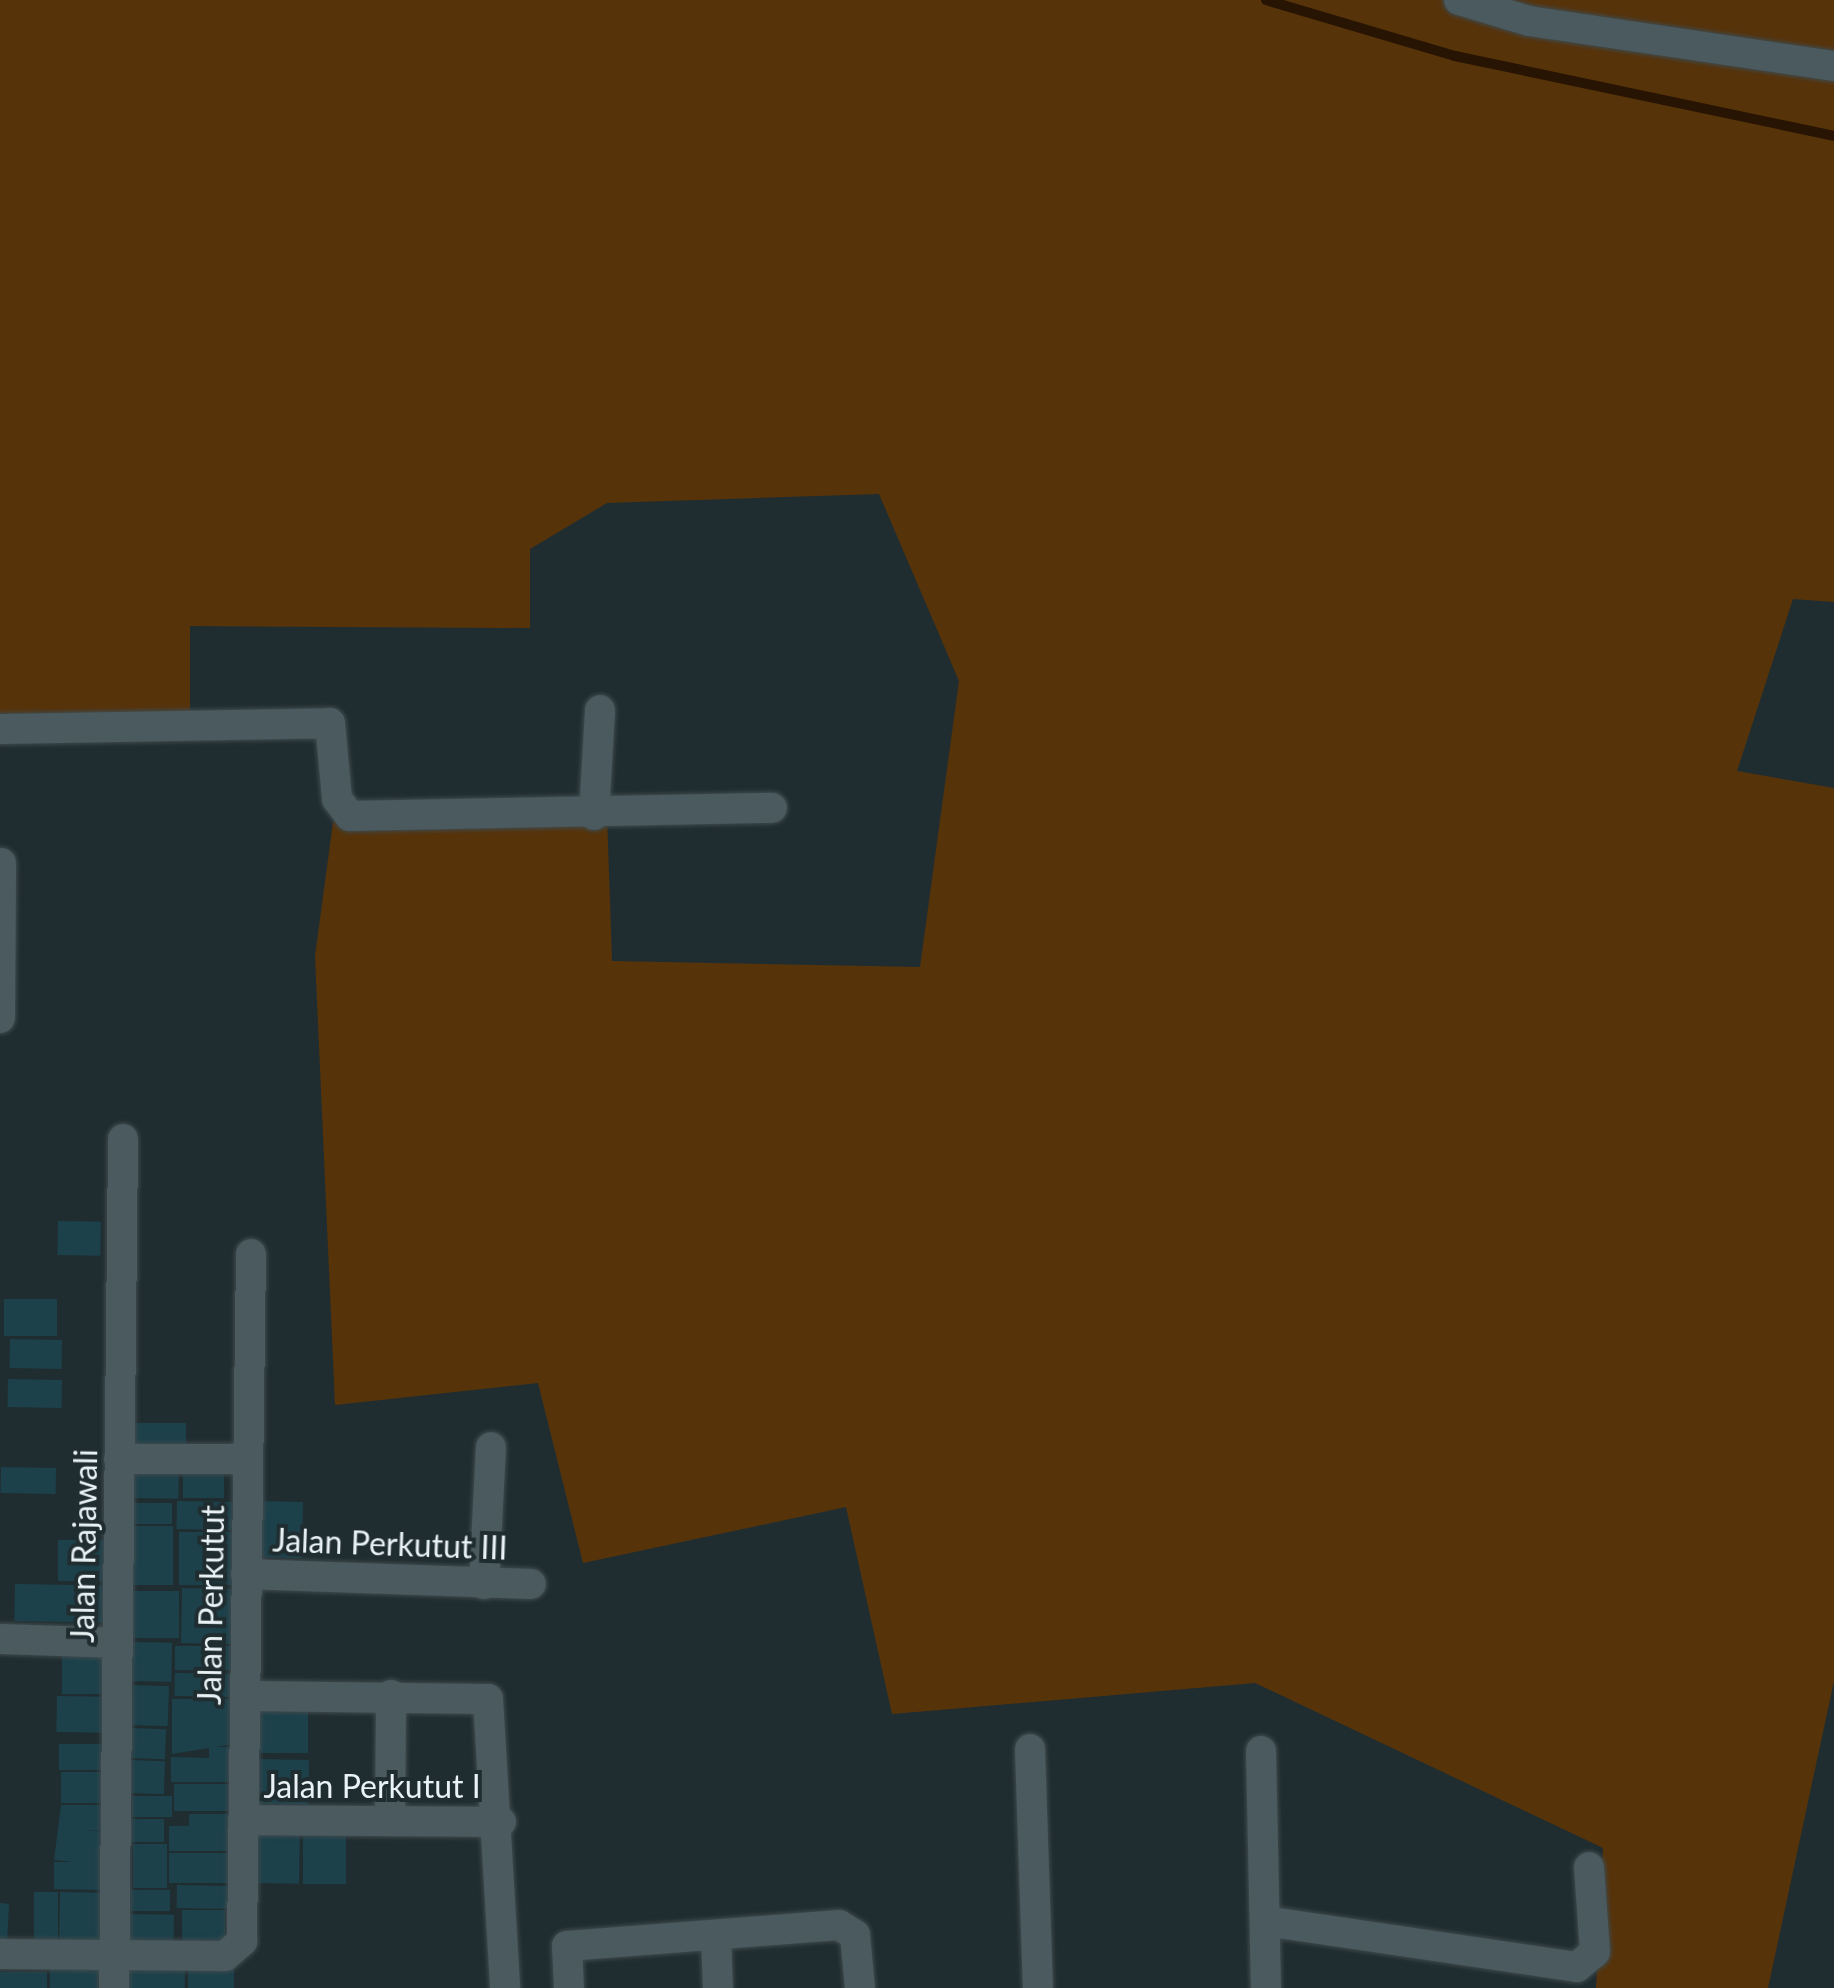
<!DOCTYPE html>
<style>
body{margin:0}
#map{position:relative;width:1834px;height:1988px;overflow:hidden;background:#202d30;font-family:Lato,sans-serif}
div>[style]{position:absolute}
.green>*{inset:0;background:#57330a}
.stream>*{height:10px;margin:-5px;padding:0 5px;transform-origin:5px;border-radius:5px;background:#271402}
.building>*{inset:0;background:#1c414b;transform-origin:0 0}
.roads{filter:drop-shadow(0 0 2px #3e4a4d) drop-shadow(0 0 2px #3e4a4d)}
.minor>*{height:30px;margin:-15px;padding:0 15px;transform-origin:15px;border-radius:15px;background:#4b5a5e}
span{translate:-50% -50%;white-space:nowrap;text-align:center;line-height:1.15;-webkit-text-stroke:8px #202d30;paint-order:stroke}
.street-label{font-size:32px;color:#e9f2f4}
</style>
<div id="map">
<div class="green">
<div style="clip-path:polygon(0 0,1834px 0,1834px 602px,1793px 599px,1737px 771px,1834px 788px,1834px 1681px,1768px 1988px,1596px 1988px,1603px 1848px,1255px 1683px,892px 1714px,846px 1507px,583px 1563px,538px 1383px,335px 1405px,315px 956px,334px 815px,607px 815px,612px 961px,920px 967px,959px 681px,879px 494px,607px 503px,530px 549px,530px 628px,190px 626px,190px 715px,0 714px)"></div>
</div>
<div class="stream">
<div style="left:1266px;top:0;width:197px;rotate:16.5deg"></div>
<div style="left:1455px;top:56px;width:387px;rotate:11.9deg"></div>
</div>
<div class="building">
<div style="left:58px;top:1221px;width:43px;height:34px;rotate:1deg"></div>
<div style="left:4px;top:1299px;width:53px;height:37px"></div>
<div style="left:10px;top:1339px;width:52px;height:29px;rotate:1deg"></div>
<div style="left:8px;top:1379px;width:54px;height:28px;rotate:1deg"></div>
<div style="left:130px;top:1423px;width:56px;height:33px"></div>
<div style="left:183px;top:1462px;width:41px;height:36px"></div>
<div style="left:133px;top:1463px;width:46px;height:35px;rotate:1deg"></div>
<div style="left:1px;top:1467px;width:55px;height:26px;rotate:1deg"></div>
<div style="left:177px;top:1501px;width:57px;height:28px;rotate:1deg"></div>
<div style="left:250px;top:1501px;width:53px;height:56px;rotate:1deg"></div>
<div style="left:133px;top:1503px;width:39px;height:21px"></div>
<div style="left:130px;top:1526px;width:43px;height:59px"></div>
<div style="left:179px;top:1532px;width:56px;height:53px"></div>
<div style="left:58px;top:1540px;width:47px;height:41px"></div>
<div style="left:15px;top:1584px;width:91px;height:37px;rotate:1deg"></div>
<div style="left:182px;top:1588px;width:52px;height:55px;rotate:1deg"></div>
<div style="left:128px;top:1591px;width:51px;height:47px"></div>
<div style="left:132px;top:1642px;width:40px;height:39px;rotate:1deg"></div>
<div style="left:62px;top:1646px;width:45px;height:48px"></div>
<div style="left:175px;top:1646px;width:57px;height:24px"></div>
<div style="left:175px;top:1673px;width:61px;height:23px;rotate:1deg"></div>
<div style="left:133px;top:1685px;width:36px;height:40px;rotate:2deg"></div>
<div style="left:57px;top:1696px;width:50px;height:36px;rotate:1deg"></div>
<div style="clip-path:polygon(172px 1699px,234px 1699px,234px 1744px,172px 1754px)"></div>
<div style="left:252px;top:1703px;width:56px;height:50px"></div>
<div style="left:132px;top:1728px;width:34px;height:30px;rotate:2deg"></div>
<div style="left:59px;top:1744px;width:47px;height:26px"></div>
<div style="clip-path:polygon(209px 1747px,233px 1747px,233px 1782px,171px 1782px,171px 1757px,209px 1758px)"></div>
<div style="left:253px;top:1759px;width:56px;height:45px;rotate:1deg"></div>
<div style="left:130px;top:1760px;width:35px;height:33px;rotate:2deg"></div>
<div style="left:61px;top:1772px;width:46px;height:31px"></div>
<div style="left:174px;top:1784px;width:58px;height:27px"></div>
<div style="left:132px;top:1796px;width:40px;height:21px"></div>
<div style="clip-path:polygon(61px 1805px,105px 1805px,105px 1831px,85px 1830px,105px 1832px,103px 1890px,54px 1889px,54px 1862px,74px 1862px,54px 1860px)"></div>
<div style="clip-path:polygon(189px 1814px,232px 1814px,232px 1851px,169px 1851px,169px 1826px,189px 1826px)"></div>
<div style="left:128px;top:1819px;width:36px;height:23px"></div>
<div style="left:257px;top:1825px;width:43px;height:58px;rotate:1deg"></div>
<div style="left:303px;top:1825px;width:43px;height:59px"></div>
<div style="left:133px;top:1844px;width:34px;height:44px"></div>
<div style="left:169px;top:1853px;width:63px;height:30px"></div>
<div style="left:177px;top:1885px;width:55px;height:23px;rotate:1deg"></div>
<div style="left:131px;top:1890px;width:39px;height:21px"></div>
<div style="left:34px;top:1892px;width:24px;height:55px"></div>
<div style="left:60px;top:1892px;width:44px;height:51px;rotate:1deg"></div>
<div style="clip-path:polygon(0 1903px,9px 1904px,7px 1945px,0 1945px)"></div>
<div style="left:182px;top:1910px;width:43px;height:34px"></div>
<div style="left:127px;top:1914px;width:47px;height:29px;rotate:1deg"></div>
<div style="left:125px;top:1965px;width:60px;height:23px;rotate:1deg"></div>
<div style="left:50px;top:1968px;width:48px;height:20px"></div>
<div style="left:188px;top:1968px;width:46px;height:20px"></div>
<div style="left:0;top:1972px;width:47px;height:16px"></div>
</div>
<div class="roads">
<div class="minor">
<div style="left:1459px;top:0;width:73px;rotate:16.7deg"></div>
<div style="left:1529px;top:21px;width:308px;rotate:8.4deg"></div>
<div style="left:0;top:729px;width:330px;rotate:-1deg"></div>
<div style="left:330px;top:723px;width:76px;rotate:84.7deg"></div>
<div style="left:337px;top:799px;width:21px;rotate:53deg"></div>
<div style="left:350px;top:816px;width:422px;rotate:-1.1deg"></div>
<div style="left:594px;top:815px;width:105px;rotate:-86.7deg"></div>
<div style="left:0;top:1018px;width:155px;rotate:-89.6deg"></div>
<div style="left:119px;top:1459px;width:128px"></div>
<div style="left:246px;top:1574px;width:285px;rotate:2deg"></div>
<div style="left:484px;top:1584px;width:137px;rotate:-87.1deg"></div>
<div style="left:0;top:1639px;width:118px;rotate:1.9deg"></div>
<div style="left:245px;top:1696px;width:243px;rotate:0.7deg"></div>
<div style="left:488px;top:1699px;width:289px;rotate:86.6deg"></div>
<div style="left:1030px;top:1749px;width:239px;rotate:88.1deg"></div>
<div style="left:1261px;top:1751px;width:237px;rotate:88.8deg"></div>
<div style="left:243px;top:1820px;width:258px;rotate:0.4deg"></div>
<div style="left:390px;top:1821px;width:126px;rotate:-89.5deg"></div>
<div style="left:1265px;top:1921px;width:315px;rotate:8.4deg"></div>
<div style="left:1577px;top:1967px;width:23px;rotate:-40deg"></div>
<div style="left:1595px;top:1952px;width:85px;rotate:-94deg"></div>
<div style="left:716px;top:1937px;width:51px;rotate:87.8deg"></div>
<div style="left:0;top:1954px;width:225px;rotate:0.5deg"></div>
<div style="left:225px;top:1956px;width:23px;rotate:-41deg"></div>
<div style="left:242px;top:1941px;width:687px;rotate:-89.25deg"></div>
<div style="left:114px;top:1988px;width:849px;rotate:-89.39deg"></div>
<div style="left:569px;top:1988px;width:42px;rotate:-92.7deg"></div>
<div style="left:567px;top:1946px;width:273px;rotate:-4.4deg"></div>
<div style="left:839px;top:1925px;width:19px;rotate:32deg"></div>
<div style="left:855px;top:1935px;width:53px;rotate:84.6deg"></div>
</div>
</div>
<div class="street-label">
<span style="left:390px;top:1544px;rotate:2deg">Jalan Perkutut III</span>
<span style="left:84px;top:1546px;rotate:-89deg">Jalan Rajawali</span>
<span style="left:211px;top:1605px;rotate:-89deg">Jalan Perkutut</span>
<span style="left:372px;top:1786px">Jalan Perkutut I</span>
</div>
</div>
